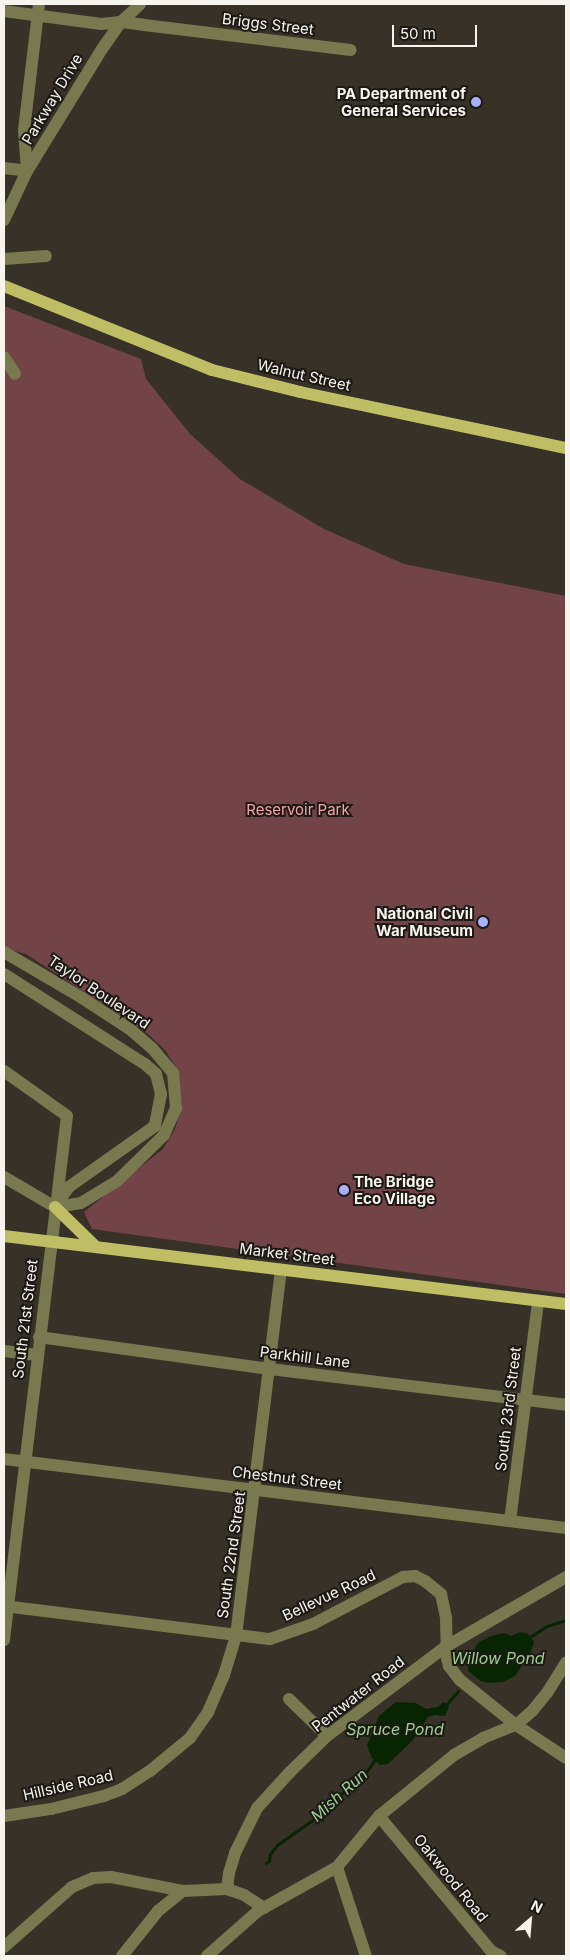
<!DOCTYPE html>
<style>
body{margin:0}
#map{position:relative;width:570px;height:1960px;overflow:hidden;background:#373128;font-family:Inter,sans-serif}
div>[style]{position:absolute}
.green>*{inset:0;background:#724448}
.water>*{inset:0;background:#082501}
.stream>*{height:3px;margin:-1.5px;padding:0 1.5px;transform-origin:1.5px;border-radius:1.5px;background:#082501}
.minor>*{height:12px;margin:-6px;padding:0 6px;transform-origin:6px;border-radius:6px;background:#79794f}
.major>*{height:12px;margin:-6px;padding:0 6px;transform-origin:6px;border-radius:6px;background:#c0be65}
.dots>*{width:14px;height:14px;translate:-50% -50%;box-sizing:border-box;border:2px solid #1c1915;border-radius:50%}
span{translate:-50% -50%;white-space:nowrap;text-align:center;line-height:1.15;-webkit-text-stroke:4px #1c1915;paint-order:stroke}
.street-label{font-size:15px;color:#f8f4ee}
.poi-label{font-size:15px;color:#f8f4ee;font-weight:700}
.right{translate:-100% -50%;text-align:right}
.left{translate:0 -50%;text-align:left}
.park-label{font-size:15px;color:#f8a3ab}
.water-label{font-size:16px;color:#9ccf90;font-style:italic}
.frame{position:absolute;inset:0;border:5px solid #f8f4ee;pointer-events:none}
.north{position:absolute;left:505px;top:1895px;width:50px;height:50px;-webkit-text-stroke:4px #1c1915;paint-order:stroke;rotate:27deg;font-size:14px;font-weight:700;line-height:20px;text-align:center;color:#f8f4ee}
.north::after{content:'';display:block;margin:auto;width:18px;height:22px;background:#f8f4ee;clip-path:polygon(50% 0,100% 100%,50% 72%,0 100%)}
.scale{position:absolute;left:392px;top:25px;width:85px;height:22px;box-sizing:border-box;border:2px solid #f8f4ee;border-top:0;padding-left:6px;font-size:15px;line-height:18px;white-space:nowrap;color:#f8f4ee;-webkit-text-stroke:4px #1c1915;paint-order:stroke}
</style>
<div id="map">
<div class="green">
<div style="clip-path:polygon(4px 306px,141px 359px,146px 379px,190px 434px,240px 479px,324px 529px,404px 564px,566px 596px,566px 1294px,92px 1229px,84px 1212px,163px 1149px,175px 1129px,182px 1106px,176px 1068px,166px 1051px,147px 1033px,26px 954px,4px 948px)"></div>
</div>
<div class="water">
<div style="clip-path:polygon(520px 1632px,527px 1633px,534px 1642px,531px 1652px,515px 1676px,503px 1682px,489px 1683px,481px 1681px,468px 1671px,469px 1657px,479px 1642px,491px 1636px,504px 1633px,511px 1636px)"></div>
<div style="clip-path:polygon(396px 1702px,416px 1703px,426px 1709px,437px 1707px,444px 1702px,449px 1707px,445px 1716px,436px 1715px,428px 1717px,413px 1740px,388px 1764px,380px 1765px,372px 1758px,367px 1745px,379px 1716px)"></div>
</div>
<div class="stream">
<div style="left:528px;top:1638px;width:22px;rotate:-32deg"></div>
<div style="left:547px;top:1626px;width:20px;rotate:-18deg"></div>
<div style="left:445px;top:1706px;width:20px;rotate:-49deg"></div>
<div style="left:266px;top:1863px;width:4px;rotate:-34deg"></div>
<div style="left:269px;top:1861px;width:7px;rotate:-82deg"></div>
<div style="left:270px;top:1854px;width:11px;rotate:-52deg"></div>
<div style="left:277px;top:1845px;width:54px;rotate:-35.2deg"></div>
<div style="left:321px;top:1814px;width:6px;rotate:-72deg"></div>
<div style="left:323px;top:1808px;width:51px;rotate:-37.8deg"></div>
<div style="left:363px;top:1777px;width:23px;rotate:-56deg"></div>
</div>
<div class="minor">
<div style="left:4px;top:11px;width:98px;rotate:7.6deg"></div>
<div style="left:101px;top:24px;width:20px;rotate:-6deg"></div>
<div style="left:121px;top:22px;width:23px;rotate:7deg"></div>
<div style="left:144px;top:25px;width:208px;rotate:6.9deg"></div>
<div style="left:4px;top:168px;width:23px;rotate:7deg"></div>
<div style="left:27px;top:171px;width:41px;rotate:-94.2deg"></div>
<div style="left:24px;top:130px;width:127px;rotate:-83.2deg"></div>
<div style="left:4px;top:220px;width:54px;rotate:-64.9deg"></div>
<div style="left:27px;top:171px;width:143px;rotate:-58.4deg"></div>
<div style="left:102px;top:49px;width:33px;rotate:-55deg"></div>
<div style="left:121px;top:22px;width:26px;rotate:-43deg"></div>
<div style="left:4px;top:259px;width:42px;rotate:-4.1deg"></div>
<div style="left:4px;top:357px;width:20px;rotate:57deg"></div>
<div style="left:4px;top:952px;width:91px;rotate:30.5deg"></div>
<div style="left:82px;top:998px;width:59px;rotate:33.1deg"></div>
<div style="left:131px;top:1030px;width:28px;rotate:41deg"></div>
<div style="left:152px;top:1048px;width:33px;rotate:50deg"></div>
<div style="left:173px;top:1073px;width:35px;rotate:85deg"></div>
<div style="left:176px;top:1108px;width:30px;rotate:114deg"></div>
<div style="left:164px;top:1135px;width:66px;rotate:135.6deg"></div>
<div style="left:117px;top:1181px;width:42px;rotate:148.6deg"></div>
<div style="left:81px;top:1203px;width:26px;rotate:171deg"></div>
<div style="left:4px;top:974px;width:167px;rotate:32.6deg"></div>
<div style="left:145px;top:1064px;width:15px;rotate:42deg"></div>
<div style="left:156px;top:1074px;width:21px;rotate:76deg"></div>
<div style="left:161px;top:1094px;width:33px;rotate:101deg"></div>
<div style="left:155px;top:1126px;width:105px;rotate:144.7deg"></div>
<div style="left:69px;top:1187px;width:22px;rotate:126deg"></div>
<div style="left:4px;top:1071px;width:77px;rotate:35.5deg"></div>
<div style="left:67px;top:1116px;width:528px;rotate:96.86deg"></div>
<div style="left:4px;top:1177px;width:59px;rotate:30.5deg"></div>
<div style="left:39px;top:1337px;width:233px;rotate:7.9deg"></div>
<div style="left:270px;top:1369px;width:298px;rotate:6.9deg"></div>
<div style="left:4px;top:1351px;width:33px;rotate:7deg"></div>
<div style="left:4px;top:1459px;width:566px;rotate:7deg"></div>
<div style="left:510px;top:1521px;width:222px;rotate:-82.7deg"></div>
<div style="left:4px;top:1606px;width:268px;rotate:7.1deg"></div>
<div style="left:270px;top:1639px;width:46px;rotate:-19.2deg"></div>
<div style="left:313px;top:1624px;width:102px;rotate:-27.6deg"></div>
<div style="left:403px;top:1577px;width:12px;rotate:-5deg"></div>
<div style="left:415px;top:1576px;width:11px;rotate:27deg"></div>
<div style="left:425px;top:1581px;width:21px;rotate:39deg"></div>
<div style="left:441px;top:1594px;width:25px;rotate:78deg"></div>
<div style="left:446px;top:1618px;width:40px;rotate:88.6deg"></div>
<div style="left:447px;top:1658px;width:8px;rotate:76deg"></div>
<div style="left:449px;top:1666px;width:18px;rotate:52deg"></div>
<div style="left:460px;top:1680px;width:72px;rotate:38.8deg"></div>
<div style="left:516px;top:1725px;width:60px;rotate:33.4deg"></div>
<div style="left:289px;top:1699px;width:53px;rotate:44.2deg"></div>
<div style="left:4px;top:1816px;width:48px;rotate:-8.5deg"></div>
<div style="left:51px;top:1809px;width:55px;rotate:-13.8deg"></div>
<div style="left:104px;top:1796px;width:19px;rotate:-21deg"></div>
<div style="left:122px;top:1789px;width:33px;rotate:-33deg"></div>
<div style="left:150px;top:1771px;width:52px;rotate:-39.5deg"></div>
<div style="left:190px;top:1738px;width:32px;rotate:-55deg"></div>
<div style="left:208px;top:1712px;width:40px;rotate:-66.6deg"></div>
<div style="left:224px;top:1675px;width:41px;rotate:-72.9deg"></div>
<div style="left:236px;top:1636px;width:369px;rotate:-83deg"></div>
<div style="left:379px;top:1816px;width:175px;rotate:50.3deg"></div>
<div style="left:491px;top:1951px;width:11px;rotate:27deg"></div>
<div style="left:337px;top:1867px;width:94px;rotate:72deg"></div>
<div style="left:227px;top:1889px;width:16px;rotate:-83deg"></div>
<div style="left:229px;top:1873px;width:21px;rotate:-73deg"></div>
<div style="left:235px;top:1853px;width:50px;rotate:-63.9deg"></div>
<div style="left:257px;top:1808px;width:49px;rotate:-47.5deg"></div>
<div style="left:290px;top:1772px;width:52px;rotate:-44.2deg"></div>
<div style="left:327px;top:1736px;width:148px;rotate:-37deg"></div>
<div style="left:445px;top:1647px;width:140px;rotate:-30deg"></div>
<div style="left:4px;top:1947px;width:91px;rotate:-41.4deg"></div>
<div style="left:72px;top:1887px;width:23px;rotate:-23deg"></div>
<div style="left:93px;top:1878px;width:18px;rotate:-3deg"></div>
<div style="left:111px;top:1877px;width:73px;rotate:11deg"></div>
<div style="left:183px;top:1891px;width:44px;rotate:-2.6deg"></div>
<div style="left:227px;top:1889px;width:18px;rotate:19deg"></div>
<div style="left:244px;top:1895px;width:24px;rotate:33deg"></div>
<div style="left:122px;top:1956px;width:58px;rotate:-51.3deg"></div>
<div style="left:158px;top:1911px;width:32px;rotate:-39deg"></div>
<div style="left:207px;top:1956px;width:68px;rotate:-41.4deg"></div>
<div style="left:258px;top:1911px;width:90px;rotate:-29.1deg"></div>
<div style="left:337px;top:1867px;width:66px;rotate:-50.5deg"></div>
<div style="left:379px;top:1816px;width:97px;rotate:-39.1deg"></div>
<div style="left:454px;top:1755px;width:34px;rotate:-30deg"></div>
<div style="left:483px;top:1738px;width:35px;rotate:-22deg"></div>
<div style="left:516px;top:1725px;width:23px;rotate:-41deg"></div>
<div style="left:533px;top:1710px;width:22px;rotate:-51deg"></div>
<div style="left:547px;top:1693px;width:36px;rotate:-58deg"></div>
</div>
<div class="major">
<div style="left:4px;top:286px;width:224px;rotate:22deg"></div>
<div style="left:212px;top:370px;width:91px;rotate:14deg"></div>
<div style="left:300px;top:392px;width:272px;rotate:11.9deg"></div>
<div style="left:55px;top:1207px;width:57px;rotate:44.3deg"></div>
<div style="left:4px;top:1236px;width:566px;rotate:6.9deg"></div>
</div>
<div class="dots">
<div style="left:476px;top:102px;background:#a9b0fc"></div>
<div style="left:483px;top:922px;background:#a9b0fc"></div>
<div style="left:344px;top:1190px;background:#a9b0fc"></div>
</div>
<div class="street-label">
<span style="left:268px;top:24px;rotate:7deg">Briggs Street</span>
<span style="left:52px;top:99px;rotate:-59deg">Parkway Drive</span>
<span style="left:304px;top:375px;rotate:13deg">Walnut Street</span>
<span style="left:99px;top:992px;rotate:34deg">Taylor Boulevard</span>
<span style="left:287px;top:1254px;rotate:7deg">Market Street</span>
<span style="left:25px;top:1319px;rotate:-83deg">South 21st Street</span>
<span style="left:305px;top:1357px;rotate:7deg">Parkhill Lane</span>
<span style="left:508px;top:1409px;rotate:-83deg">South 23rd Street</span>
<span style="left:287px;top:1478px;rotate:7deg">Chestnut Street</span>
<span style="left:231px;top:1555px;rotate:-82deg">South 22nd Street</span>
<span style="left:329px;top:1595px;rotate:-25deg">Bellevue Road</span>
<span style="left:358px;top:1694px;rotate:-38deg">Pentwater Road</span>
<span style="left:68px;top:1785px;rotate:-13deg">Hillside Road</span>
<span style="left:451px;top:1878px;rotate:51deg">Oakwood Road</span>
</div>
<div class="poi-label">
<span class="right" style="left:466px;top:102px">PA Department of<br>General Services</span>
<span class="right" style="left:473px;top:922px">National Civil<br>War Museum</span>
<span class="left" style="left:354px;top:1190px">The Bridge<br>Eco Village</span>
</div>
<div class="park-label">
<span style="left:298px;top:810px">Reservoir Park</span>
</div>
<div class="water-label">
<span style="left:498px;top:1658px">Willow Pond</span>
<span style="left:395px;top:1729px">Spruce Pond</span>
<span style="left:339px;top:1795px;rotate:-42deg">Mish Run</span>
</div>
<div class="frame"></div>
<div class="north">N</div>
<div class="scale">50 m</div>
</div>
